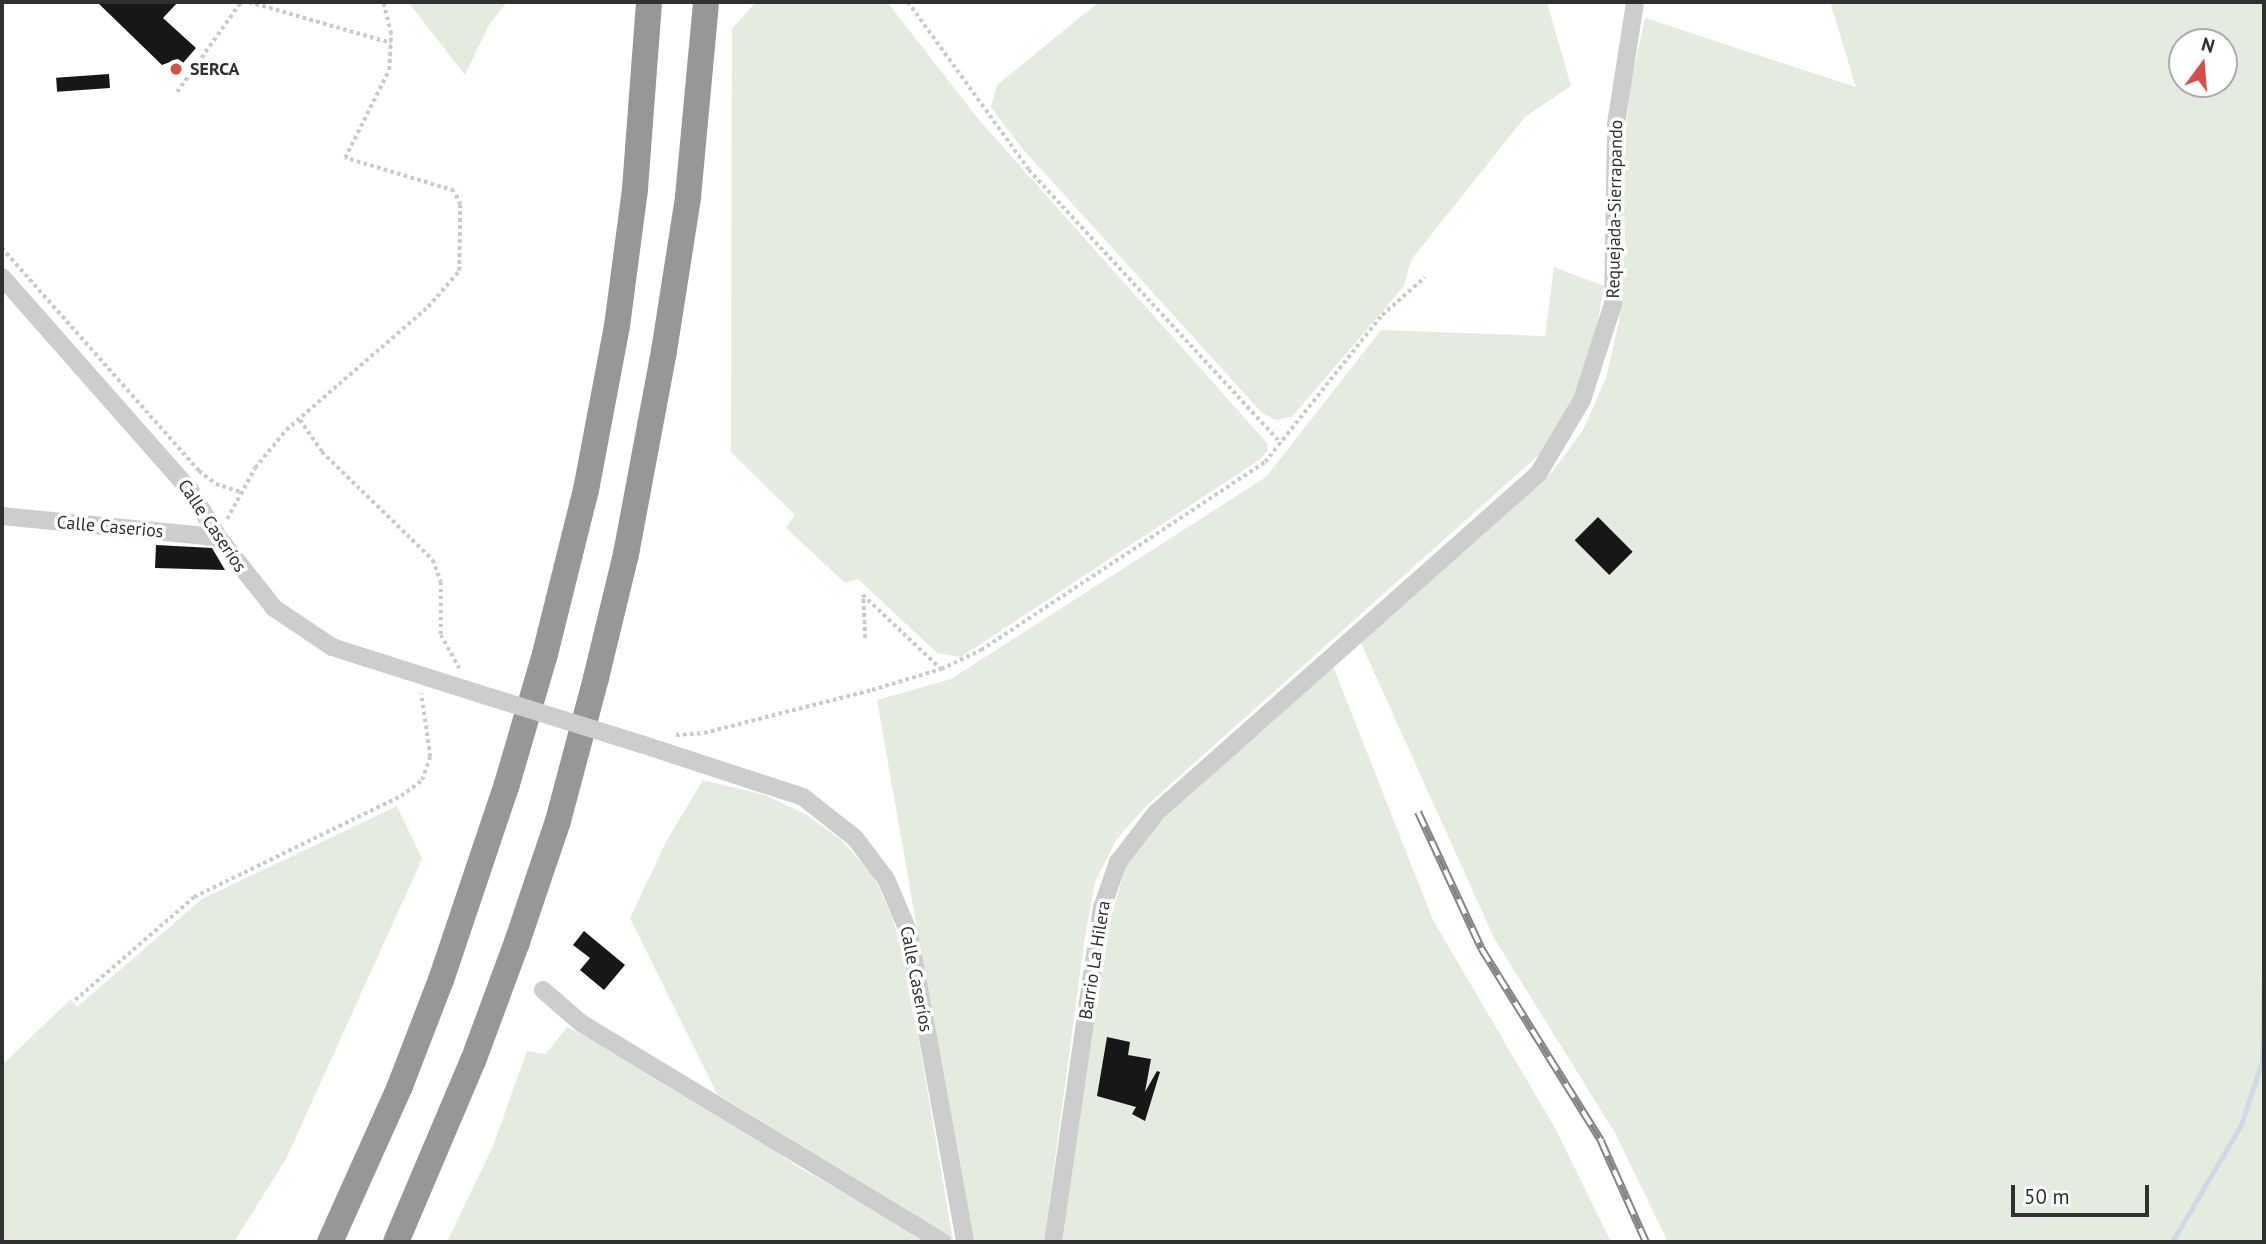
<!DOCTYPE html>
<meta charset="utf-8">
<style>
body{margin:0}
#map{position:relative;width:2266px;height:1244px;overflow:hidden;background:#fff;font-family:"PT Sans",sans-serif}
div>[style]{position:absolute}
.green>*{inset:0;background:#e4ebdf}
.stream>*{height:5px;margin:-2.5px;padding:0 2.5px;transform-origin:2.5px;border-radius:2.5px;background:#cedae8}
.building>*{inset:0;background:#171717;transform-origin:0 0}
.path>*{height:3.5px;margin-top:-1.75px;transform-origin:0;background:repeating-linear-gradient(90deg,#cacaca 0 3.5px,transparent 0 7px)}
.minor>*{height:18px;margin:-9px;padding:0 9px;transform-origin:9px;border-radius:9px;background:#cdcdcd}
.highway>*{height:26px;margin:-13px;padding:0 13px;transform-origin:13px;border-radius:13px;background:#979797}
.rail>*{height:8px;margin-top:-4px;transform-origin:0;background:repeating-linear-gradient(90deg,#fff 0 16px,#858585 0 32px);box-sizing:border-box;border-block:2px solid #858585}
.minor-bridge>*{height:18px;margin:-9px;padding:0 9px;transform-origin:9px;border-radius:9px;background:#cdcdcd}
.dots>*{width:19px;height:19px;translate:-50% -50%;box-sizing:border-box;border:4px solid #fff;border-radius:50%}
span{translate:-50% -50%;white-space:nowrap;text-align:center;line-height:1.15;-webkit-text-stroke:7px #fff;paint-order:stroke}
.poi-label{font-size:18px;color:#303030;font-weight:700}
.left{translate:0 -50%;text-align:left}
.street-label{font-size:18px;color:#303030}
.frame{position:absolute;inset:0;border:4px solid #303030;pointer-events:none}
.north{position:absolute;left:2168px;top:28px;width:70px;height:70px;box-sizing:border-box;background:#fff;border:2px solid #acacac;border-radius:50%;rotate:16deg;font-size:19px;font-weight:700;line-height:28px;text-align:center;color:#303030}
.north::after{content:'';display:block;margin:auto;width:24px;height:32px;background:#d24f46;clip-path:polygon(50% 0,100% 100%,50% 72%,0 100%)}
.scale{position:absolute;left:2011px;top:1185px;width:138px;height:32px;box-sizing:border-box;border:4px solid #303030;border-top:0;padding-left:9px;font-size:21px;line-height:24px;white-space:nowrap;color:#303030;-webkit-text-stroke:5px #fff;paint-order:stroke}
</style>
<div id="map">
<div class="green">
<div style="clip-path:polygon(408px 2px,507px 2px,489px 25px,465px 75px)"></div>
<div style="clip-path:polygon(756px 2px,887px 2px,980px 121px,1267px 443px,1268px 451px,1259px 460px,961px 657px,937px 653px,858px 579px,845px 583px,786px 528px,795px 515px,731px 452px,732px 29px)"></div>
<div style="clip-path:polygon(1099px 2px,1547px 2px,1571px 86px,1525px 117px,1411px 260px,1404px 286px,1292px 417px,1276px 420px,1262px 413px,1020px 146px,991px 107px,997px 85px)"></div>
<div style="clip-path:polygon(evenodd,1830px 2px,2264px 2px,2264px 1242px,1668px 1242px,1615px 1133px,1494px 938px,1360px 641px,1553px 471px,1583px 430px,1606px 378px,1619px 321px,1625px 248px,1623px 165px,1630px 88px,1645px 18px,1856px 87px,1830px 2px,2182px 42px,2224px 42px,2224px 84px,2182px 84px,2182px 42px)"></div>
<div style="clip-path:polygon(1554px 267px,1604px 286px,1595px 339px,1575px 397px,1542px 452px,1145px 807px,1116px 840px,1095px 882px,1084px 943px,1044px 1242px,972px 1242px,877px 700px,951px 679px,1266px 477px,1381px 330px,1545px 336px)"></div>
<div style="clip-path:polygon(1333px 666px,1433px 920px,1555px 1128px,1611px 1242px,1062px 1242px,1107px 932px,1126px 865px,1148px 833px)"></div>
<div style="clip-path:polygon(703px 780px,765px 795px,807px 815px,840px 839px,873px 875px,892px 917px,906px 966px,953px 1240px,717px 1094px,630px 918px,667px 840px)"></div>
<div style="clip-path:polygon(397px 806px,422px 859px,286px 1159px,234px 1242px,2px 1242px,2px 1065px,71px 999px,77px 1007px,202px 899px)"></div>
<div style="clip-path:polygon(567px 1027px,682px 1086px,795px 1165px,929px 1242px,447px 1242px,493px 1146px,527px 1051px,546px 1054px)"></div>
</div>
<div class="stream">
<div style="left:2172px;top:1242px;width:136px;rotate:-59.5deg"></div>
<div style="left:2241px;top:1125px;width:67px;rotate:-71.8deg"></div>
<div style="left:2262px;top:1061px;width:88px;rotate:-88.7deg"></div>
</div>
<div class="building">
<div style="clip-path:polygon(97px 2px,178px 2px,163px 18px,196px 48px,183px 63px,178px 59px,162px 65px)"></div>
<div style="left:109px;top:74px;width:14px;height:53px;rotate:86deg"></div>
<div style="left:1598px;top:517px;width:49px;height:33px;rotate:45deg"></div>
<div style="clip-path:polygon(156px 545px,212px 548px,225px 570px,155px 568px)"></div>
<div style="clip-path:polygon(584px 931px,625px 965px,604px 990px,580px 970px,590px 958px,573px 945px)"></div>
<div style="clip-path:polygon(1107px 1037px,1130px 1042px,1128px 1055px,1151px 1059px,1145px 1092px,1157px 1071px,1160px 1072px,1145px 1121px,1132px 1114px,1136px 1107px,1097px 1096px)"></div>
</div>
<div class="path">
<div style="left:249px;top:2px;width:148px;rotate:16.1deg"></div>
<div style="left:908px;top:2px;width:207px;rotate:54.2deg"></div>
<div style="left:1029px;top:170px;width:372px;rotate:47.3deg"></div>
<div style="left:177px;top:92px;width:110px;rotate:-54.6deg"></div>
<div style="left:2px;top:248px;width:298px;rotate:48.5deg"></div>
<div style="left:199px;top:471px;width:21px;rotate:37deg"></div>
<div style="left:216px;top:484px;width:26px;rotate:18deg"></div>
<div style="left:300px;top:420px;width:39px;rotate:55deg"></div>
<div style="left:322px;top:452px;width:155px;rotate:44.2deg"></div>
<div style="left:433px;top:560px;width:23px;rotate:70deg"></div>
<div style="left:441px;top:582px;width:53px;rotate:90deg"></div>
<div style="left:441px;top:635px;width:38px;rotate:61deg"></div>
<div style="left:227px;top:519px;width:58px;rotate:-61.2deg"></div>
<div style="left:255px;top:468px;width:49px;rotate:-50.8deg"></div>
<div style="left:286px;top:430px;width:188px;rotate:-40.9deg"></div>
<div style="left:428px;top:307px;width:48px;rotate:-49.3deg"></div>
<div style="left:459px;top:271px;width:66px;rotate:-89.1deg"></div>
<div style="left:460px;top:205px;width:15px;rotate:-113deg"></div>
<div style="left:454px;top:191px;width:114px;rotate:-163.2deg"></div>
<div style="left:345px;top:158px;width:98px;rotate:-63.4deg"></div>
<div style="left:389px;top:70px;width:36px;rotate:-87deg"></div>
<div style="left:391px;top:34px;width:33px;rotate:-104deg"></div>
<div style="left:865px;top:638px;width:43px;rotate:-92.7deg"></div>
<div style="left:863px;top:595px;width:108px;rotate:43.5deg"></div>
<div style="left:676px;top:735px;width:28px;rotate:-4deg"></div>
<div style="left:704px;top:733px;width:173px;rotate:-14.4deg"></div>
<div style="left:872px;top:690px;width:72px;rotate:-16.9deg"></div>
<div style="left:941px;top:669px;width:44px;rotate:-25.4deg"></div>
<div style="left:981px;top:650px;width:341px;rotate:-33.5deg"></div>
<div style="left:1265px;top:462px;width:188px;rotate:-51.5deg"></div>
<div style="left:1382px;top:315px;width:57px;rotate:-41.5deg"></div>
<div style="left:75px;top:1000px;width:157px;rotate:-40.9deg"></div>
<div style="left:194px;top:897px;width:230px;rotate:-26deg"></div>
<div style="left:401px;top:796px;width:26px;rotate:-37deg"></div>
<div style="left:422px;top:780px;width:24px;rotate:-71deg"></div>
<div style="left:430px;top:757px;width:64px;rotate:-98.1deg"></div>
</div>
<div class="minor">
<div style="left:2px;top:277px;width:284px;rotate:48.6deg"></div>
<div style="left:190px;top:490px;width:55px;rotate:59.2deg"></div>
<div style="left:218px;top:537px;width:90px;rotate:51.7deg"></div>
<div style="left:274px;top:608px;width:70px;rotate:33.9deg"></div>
<div style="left:332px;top:647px;width:152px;rotate:17.6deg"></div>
<div style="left:2px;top:516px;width:217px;rotate:5.6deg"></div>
<div style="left:641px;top:744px;width:170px;rotate:18.1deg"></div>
<div style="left:803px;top:797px;width:66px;rotate:38.3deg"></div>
<div style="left:855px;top:838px;width:51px;rotate:52.9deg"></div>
<div style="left:886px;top:879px;width:59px;rotate:66.9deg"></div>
<div style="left:909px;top:933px;width:314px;rotate:79.7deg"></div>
<div style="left:543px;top:990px;width:50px;rotate:41deg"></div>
<div style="left:581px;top:1023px;width:423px;rotate:31.2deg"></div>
<div style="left:1053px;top:1242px;width:338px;rotate:-81.7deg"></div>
<div style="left:1102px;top:908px;width:49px;rotate:-70.8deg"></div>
<div style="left:1118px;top:862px;width:62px;rotate:-52.2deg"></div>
<div style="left:1156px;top:813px;width:511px;rotate:-41.59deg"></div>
<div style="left:1538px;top:474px;width:86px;rotate:-59.3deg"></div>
<div style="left:1582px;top:400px;width:101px;rotate:-72.1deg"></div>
<div style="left:1613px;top:304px;width:180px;rotate:-89deg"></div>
<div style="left:1616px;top:124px;width:123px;rotate:-81.1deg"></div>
</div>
<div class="highway">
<div style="left:330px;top:1242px;width:171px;rotate:-65.8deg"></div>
<div style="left:400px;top:1086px;width:114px;rotate:-68.9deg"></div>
<div style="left:441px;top:980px;width:207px;rotate:-71.4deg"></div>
<div style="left:507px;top:784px;width:135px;rotate:-73.7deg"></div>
<div style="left:545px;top:654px;width:169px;rotate:-76deg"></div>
<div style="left:586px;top:490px;width:167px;rotate:-79.3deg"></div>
<div style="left:617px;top:326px;width:138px;rotate:-82.5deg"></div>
<div style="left:635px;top:189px;width:188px;rotate:-85.7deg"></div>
<div style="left:396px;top:1242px;width:197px;rotate:-67deg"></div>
<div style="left:473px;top:1061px;width:127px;rotate:-69.7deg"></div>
<div style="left:517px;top:942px;width:128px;rotate:-71.3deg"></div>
<div style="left:558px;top:821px;width:148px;rotate:-75.1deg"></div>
<div style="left:596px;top:678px;width:128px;rotate:-76.4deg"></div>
<div style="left:626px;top:554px;width:207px;rotate:-79.4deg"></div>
<div style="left:664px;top:351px;width:156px;rotate:-81.1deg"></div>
<div style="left:688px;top:197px;width:196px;rotate:-84.7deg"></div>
</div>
<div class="rail">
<div style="left:1418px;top:812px;width:150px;rotate:65.1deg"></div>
<div style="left:1481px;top:948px;width:227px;rotate:58.1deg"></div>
<div style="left:1601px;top:1141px;width:111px;rotate:66deg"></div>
</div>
<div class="minor-bridge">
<div style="left:477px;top:693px;width:172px;rotate:17.3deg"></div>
</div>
<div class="dots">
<div style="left:176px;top:69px;background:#d24f46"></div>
</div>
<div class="poi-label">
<span class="left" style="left:190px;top:69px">SERCA</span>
</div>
<div class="street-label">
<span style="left:1615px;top:209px;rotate:-89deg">Requejada-Sierrapando</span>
<span style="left:212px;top:526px;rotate:56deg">Calle Caseríos</span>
<span style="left:110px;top:527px;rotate:5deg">Calle Caserios</span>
<span style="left:1095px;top:960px;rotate:-81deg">Barrio La Hilera</span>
<span style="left:916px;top:979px;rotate:79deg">Calle Caseríos</span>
</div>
<div class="frame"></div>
<div class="north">N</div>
<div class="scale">50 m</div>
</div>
